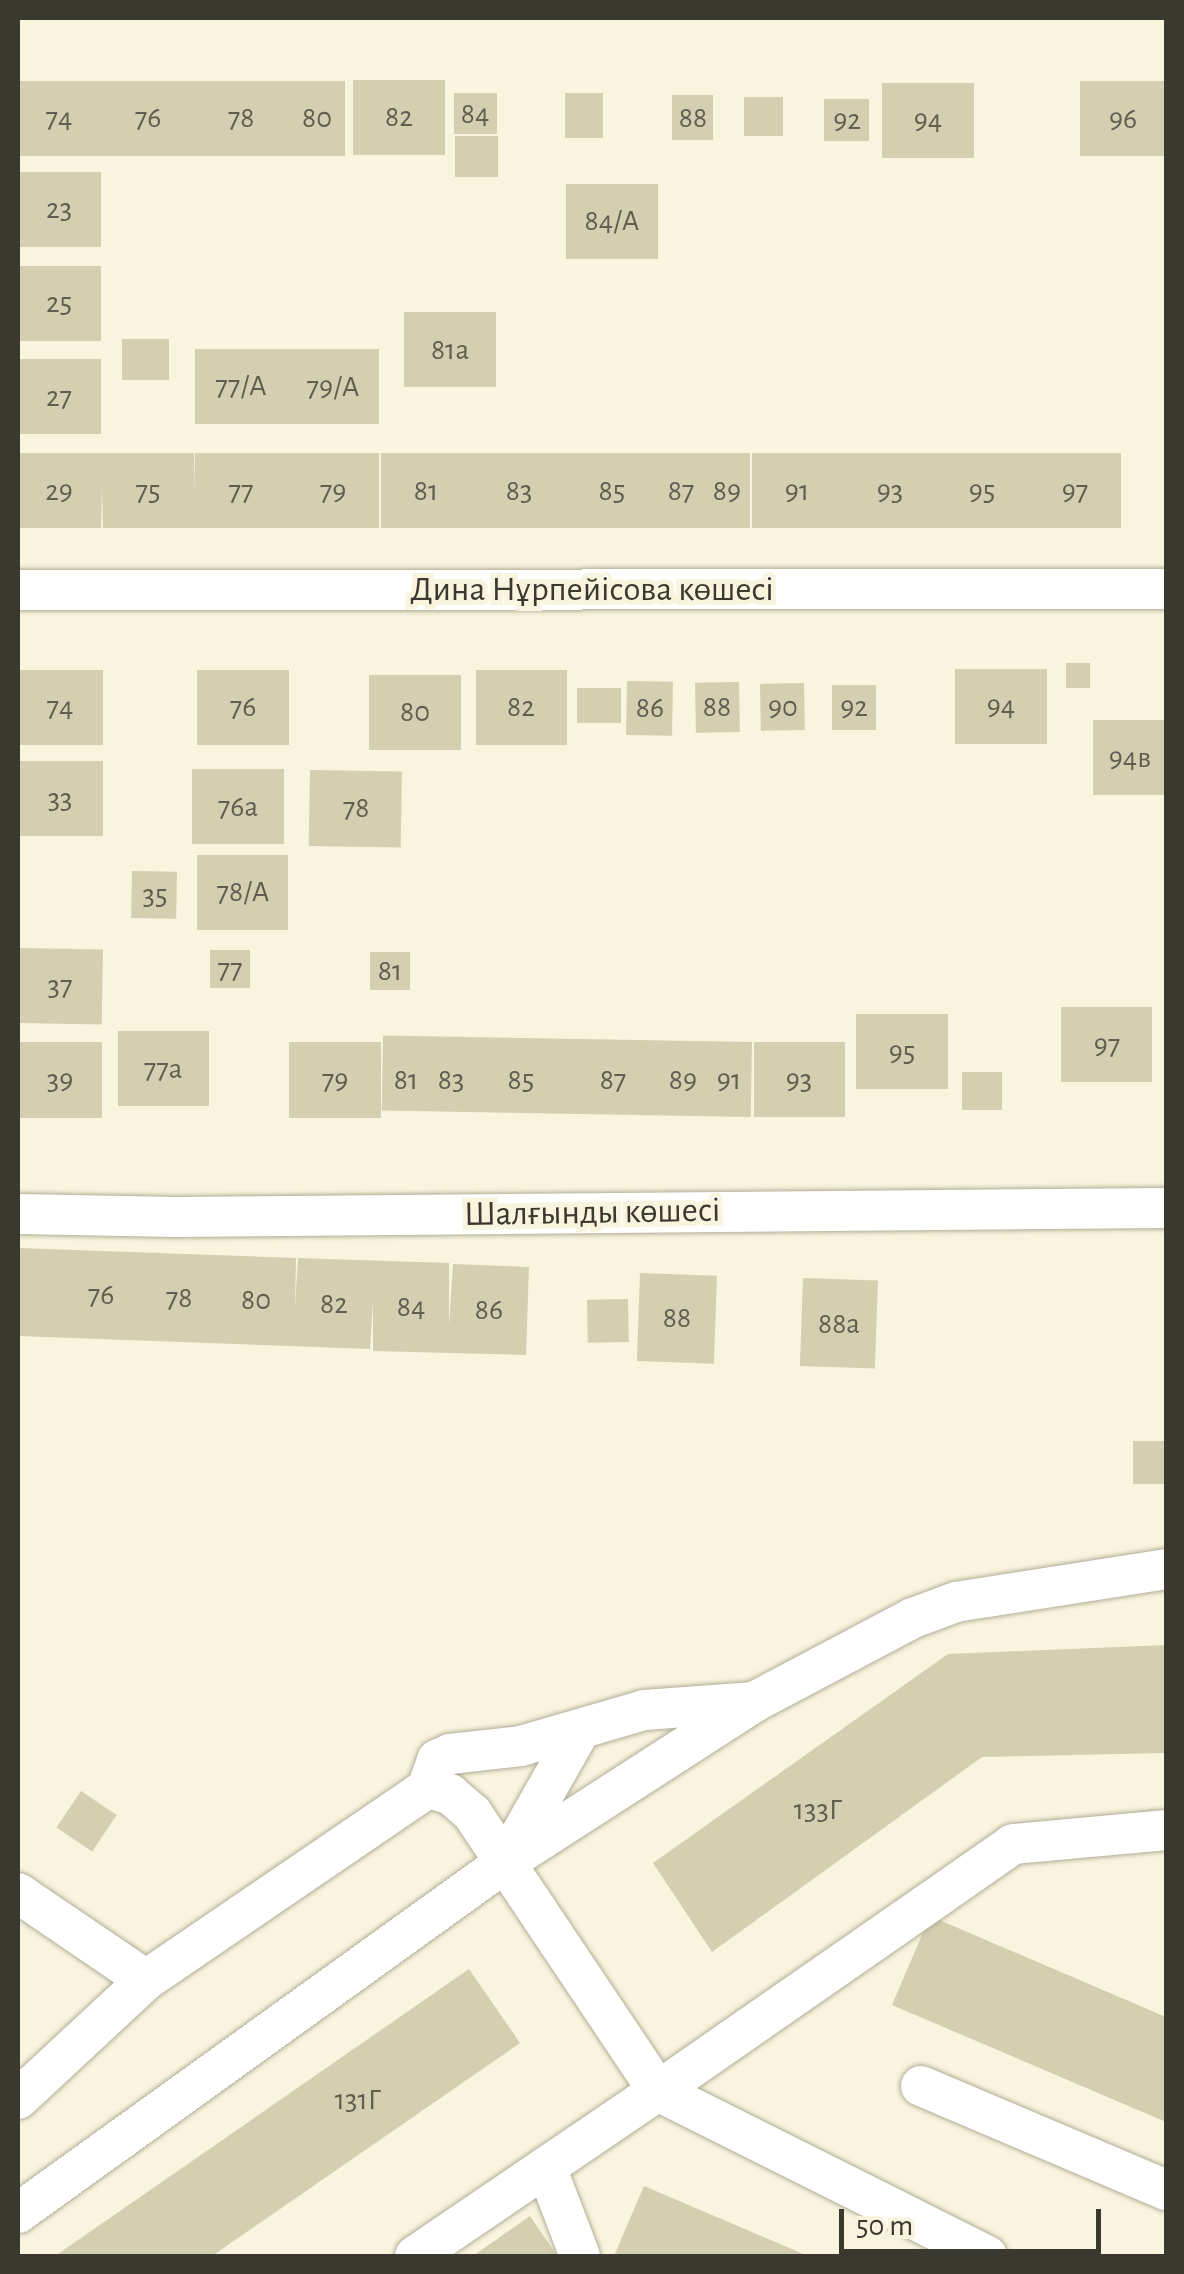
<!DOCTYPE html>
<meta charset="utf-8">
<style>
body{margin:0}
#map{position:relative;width:1184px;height:2274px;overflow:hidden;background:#f8f4dd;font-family:"Alegreya Sans",sans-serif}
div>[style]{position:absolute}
.building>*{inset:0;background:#d5cfb1;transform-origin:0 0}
.roads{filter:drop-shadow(0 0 2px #b1ad97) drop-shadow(0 0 2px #b1ad97)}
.minor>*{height:40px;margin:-20px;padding:0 20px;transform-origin:20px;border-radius:20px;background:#fff}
span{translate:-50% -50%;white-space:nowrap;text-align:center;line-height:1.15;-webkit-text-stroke:10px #f8f4dd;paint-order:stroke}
.number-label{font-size:30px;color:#615e50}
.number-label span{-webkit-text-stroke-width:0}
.street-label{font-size:35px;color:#3a3930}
.frame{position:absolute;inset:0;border:20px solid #3a3930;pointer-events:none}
.scale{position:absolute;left:839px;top:2209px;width:262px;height:45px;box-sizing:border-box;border:5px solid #3a3930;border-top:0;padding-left:12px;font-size:30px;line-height:35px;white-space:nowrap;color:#3a3930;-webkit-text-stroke:8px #f8f4dd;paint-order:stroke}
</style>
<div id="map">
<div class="building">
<div style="left:353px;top:80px;width:92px;height:75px"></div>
<div style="left:18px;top:81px;width:327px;height:75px"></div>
<div style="left:1080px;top:81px;width:86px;height:75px"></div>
<div style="left:882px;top:83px;width:92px;height:75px"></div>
<div style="left:454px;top:93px;width:43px;height:41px"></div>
<div style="left:565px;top:93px;width:38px;height:45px"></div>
<div style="left:672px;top:95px;width:41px;height:45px"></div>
<div style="left:744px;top:97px;width:39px;height:39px"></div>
<div style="left:824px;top:99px;width:45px;height:42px"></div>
<div style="left:455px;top:136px;width:43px;height:41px"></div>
<div style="left:18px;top:172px;width:83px;height:75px"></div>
<div style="left:566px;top:184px;width:92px;height:75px"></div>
<div style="left:18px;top:266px;width:83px;height:75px"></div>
<div style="left:404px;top:312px;width:92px;height:75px"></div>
<div style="left:122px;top:339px;width:47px;height:41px"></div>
<div style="left:195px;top:349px;width:184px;height:75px"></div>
<div style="left:18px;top:359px;width:83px;height:75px"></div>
<div style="clip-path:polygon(18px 453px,194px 453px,194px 495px,195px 453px,379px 453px,379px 528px,103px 528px,102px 486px,101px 528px,18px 528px)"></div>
<div style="left:381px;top:453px;width:369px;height:75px"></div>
<div style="left:752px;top:453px;width:369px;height:75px"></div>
<div style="left:1066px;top:663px;width:24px;height:25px"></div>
<div style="left:955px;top:669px;width:92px;height:75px"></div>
<div style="left:18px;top:670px;width:85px;height:75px"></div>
<div style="left:197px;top:670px;width:92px;height:75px"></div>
<div style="left:476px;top:670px;width:91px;height:75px"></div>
<div style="left:369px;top:675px;width:92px;height:75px"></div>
<div style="left:627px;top:681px;width:46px;height:54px;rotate:1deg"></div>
<div style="left:739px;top:682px;width:50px;height:44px;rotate:89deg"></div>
<div style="left:804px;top:683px;width:47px;height:44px;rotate:89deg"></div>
<div style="left:832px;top:685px;width:44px;height:45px"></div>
<div style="left:577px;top:688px;width:44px;height:35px"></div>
<div style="left:1093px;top:720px;width:73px;height:75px"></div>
<div style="left:18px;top:761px;width:85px;height:75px"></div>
<div style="left:192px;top:769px;width:92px;height:75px"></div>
<div style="left:310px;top:770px;width:92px;height:76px;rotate:1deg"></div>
<div style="left:197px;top:855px;width:91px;height:75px"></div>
<div style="left:132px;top:871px;width:45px;height:47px;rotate:1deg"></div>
<div style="left:18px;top:948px;width:85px;height:75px;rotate:1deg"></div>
<div style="left:210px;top:950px;width:40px;height:38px"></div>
<div style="left:370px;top:952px;width:40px;height:38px"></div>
<div style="left:1061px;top:1007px;width:91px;height:75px"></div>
<div style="left:856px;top:1014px;width:92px;height:75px"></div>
<div style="left:118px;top:1031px;width:91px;height:75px"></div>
<div style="left:18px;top:1042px;width:84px;height:76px"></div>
<div style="left:289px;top:1042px;width:92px;height:76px"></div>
<div style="left:752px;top:1042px;width:75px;height:369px;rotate:91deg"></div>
<div style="left:754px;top:1042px;width:91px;height:75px"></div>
<div style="left:962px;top:1072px;width:40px;height:38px"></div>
<div style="clip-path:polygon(18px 1248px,296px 1258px,295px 1308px,298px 1258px,449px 1263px,449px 1326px,453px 1264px,529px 1267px,526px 1355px,373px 1351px,373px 1301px,370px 1349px,18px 1336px)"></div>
<div style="left:640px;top:1273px;width:77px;height:88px;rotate:2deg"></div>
<div style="left:803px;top:1278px;width:75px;height:88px;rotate:2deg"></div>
<div style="left:628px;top:1299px;width:43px;height:41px;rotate:89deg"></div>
<div style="left:1166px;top:1441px;width:43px;height:33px;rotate:90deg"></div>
<div style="clip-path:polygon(1166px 1645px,1166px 1753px,982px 1757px,712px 1952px,653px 1863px,948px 1654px)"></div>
<div style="left:81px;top:1791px;width:43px;height:44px;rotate:34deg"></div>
<div style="clip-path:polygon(930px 1916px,1166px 2017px,1166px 2122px,892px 2005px)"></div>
<div style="clip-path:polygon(469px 1969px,520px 2043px,212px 2256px,55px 2256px)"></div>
<div style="clip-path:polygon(644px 2186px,808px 2256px,614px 2256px)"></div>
<div style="clip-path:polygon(530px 2216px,556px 2254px,553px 2256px,473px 2256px)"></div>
</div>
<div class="roads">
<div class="minor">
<div style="left:18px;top:590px;width:1148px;rotate:-0.05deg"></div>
<div style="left:18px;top:1214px;width:158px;rotate:1.1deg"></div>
<div style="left:176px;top:1217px;width:990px;rotate:-0.52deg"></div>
<div style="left:427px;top:1788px;width:24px;rotate:15deg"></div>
<div style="left:450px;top:1794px;width:29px;rotate:41deg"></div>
<div style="left:472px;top:1813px;width:334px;rotate:56.2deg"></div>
<div style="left:658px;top:2091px;width:432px;rotate:-34.8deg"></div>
<div style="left:1013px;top:1844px;width:154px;rotate:-5.2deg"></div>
<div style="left:508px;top:1857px;width:146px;rotate:-60.4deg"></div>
<div style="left:18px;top:1893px;width:155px;rotate:34.2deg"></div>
<div style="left:921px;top:2086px;width:266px;rotate:23deg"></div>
<div style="left:18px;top:2099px;width:175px;rotate:-42.9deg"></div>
<div style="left:146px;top:1980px;width:340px;rotate:-34.3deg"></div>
<div style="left:427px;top:1788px;width:30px;rotate:-70deg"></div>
<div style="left:437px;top:1760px;width:14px;rotate:-25deg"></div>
<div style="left:450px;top:1754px;width:71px;rotate:-6.4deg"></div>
<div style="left:521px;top:1746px;width:128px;rotate:-16.3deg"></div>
<div style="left:644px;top:1710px;width:111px;rotate:-4.1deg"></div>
<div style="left:546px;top:2167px;width:95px;rotate:69.1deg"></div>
<div style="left:18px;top:2213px;width:598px;rotate:-35.74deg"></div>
<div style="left:503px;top:1864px;width:301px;rotate:-32.8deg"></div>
<div style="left:756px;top:1701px;width:178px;rotate:-27.9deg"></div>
<div style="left:913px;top:1618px;width:46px;rotate:-20.4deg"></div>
<div style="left:956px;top:1602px;width:213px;rotate:-8.9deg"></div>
<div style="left:415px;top:2256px;width:294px;rotate:-34.2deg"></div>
<div style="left:658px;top:2091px;width:368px;rotate:26.6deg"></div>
</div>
</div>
<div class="number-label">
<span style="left:475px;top:114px">84</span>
<span style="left:399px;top:117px">82</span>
<span style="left:59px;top:118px">74</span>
<span style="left:148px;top:118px">76</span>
<span style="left:241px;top:118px">78</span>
<span style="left:317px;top:118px">80</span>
<span style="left:693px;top:118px">88</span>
<span style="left:1123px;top:119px">96</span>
<span style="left:847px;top:120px">92</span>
<span style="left:928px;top:120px">94</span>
<span style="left:59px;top:209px">23</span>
<span style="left:612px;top:221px">84/А</span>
<span style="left:59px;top:303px">25</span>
<span style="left:450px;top:350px">81а</span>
<span style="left:241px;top:386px">77/А</span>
<span style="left:333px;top:387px">79/А</span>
<span style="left:59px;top:397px">27</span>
<span style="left:59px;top:491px">29</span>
<span style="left:148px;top:491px">75</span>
<span style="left:241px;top:491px">77</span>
<span style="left:333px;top:491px">79</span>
<span style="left:426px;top:491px">81</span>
<span style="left:519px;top:491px">83</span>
<span style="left:612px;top:491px">85</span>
<span style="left:681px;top:491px">87</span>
<span style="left:727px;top:491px">89</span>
<span style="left:797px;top:491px">91</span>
<span style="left:890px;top:491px">93</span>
<span style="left:982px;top:491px">95</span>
<span style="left:1075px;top:491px">97</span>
<span style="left:1001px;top:706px">94</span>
<span style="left:60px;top:707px">74</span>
<span style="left:243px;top:707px">76</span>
<span style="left:521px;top:707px">82</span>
<span style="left:717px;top:707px">88</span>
<span style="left:783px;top:707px">90</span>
<span style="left:854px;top:707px">92</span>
<span style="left:650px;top:708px">86</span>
<span style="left:415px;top:712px">80</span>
<span style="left:1130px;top:758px">94в</span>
<span style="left:60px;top:799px">33</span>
<span style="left:238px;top:807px">76а</span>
<span style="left:356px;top:808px">78</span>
<span style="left:243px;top:892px">78/А</span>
<span style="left:155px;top:895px">35</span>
<span style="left:230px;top:969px">77</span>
<span style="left:390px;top:971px">81</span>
<span style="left:60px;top:986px">37</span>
<span style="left:1107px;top:1045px">97</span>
<span style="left:902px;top:1052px">95</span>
<span style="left:163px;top:1069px">77а</span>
<span style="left:60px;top:1080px">39</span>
<span style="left:335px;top:1080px">79</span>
<span style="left:406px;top:1080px">81</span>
<span style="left:451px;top:1080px">83</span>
<span style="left:521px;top:1080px">85</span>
<span style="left:613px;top:1080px">87</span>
<span style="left:683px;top:1080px">89</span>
<span style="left:729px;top:1080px">91</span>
<span style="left:799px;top:1080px">93</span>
<span style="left:101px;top:1295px">76</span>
<span style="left:179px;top:1298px">78</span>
<span style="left:256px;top:1300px">80</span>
<span style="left:334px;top:1304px">82</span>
<span style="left:411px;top:1307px">84</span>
<span style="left:489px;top:1310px">86</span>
<span style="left:677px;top:1318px">88</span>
<span style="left:839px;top:1324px">88а</span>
<span style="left:818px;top:1810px">133Г</span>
<span style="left:358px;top:2100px">131Г</span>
</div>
<div class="street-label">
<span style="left:592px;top:590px">Дина Нұрпейісова көшесі</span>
<span style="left:592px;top:1213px;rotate:-1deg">Шалғынды көшесі</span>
</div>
<div class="frame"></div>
<div class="scale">50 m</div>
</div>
